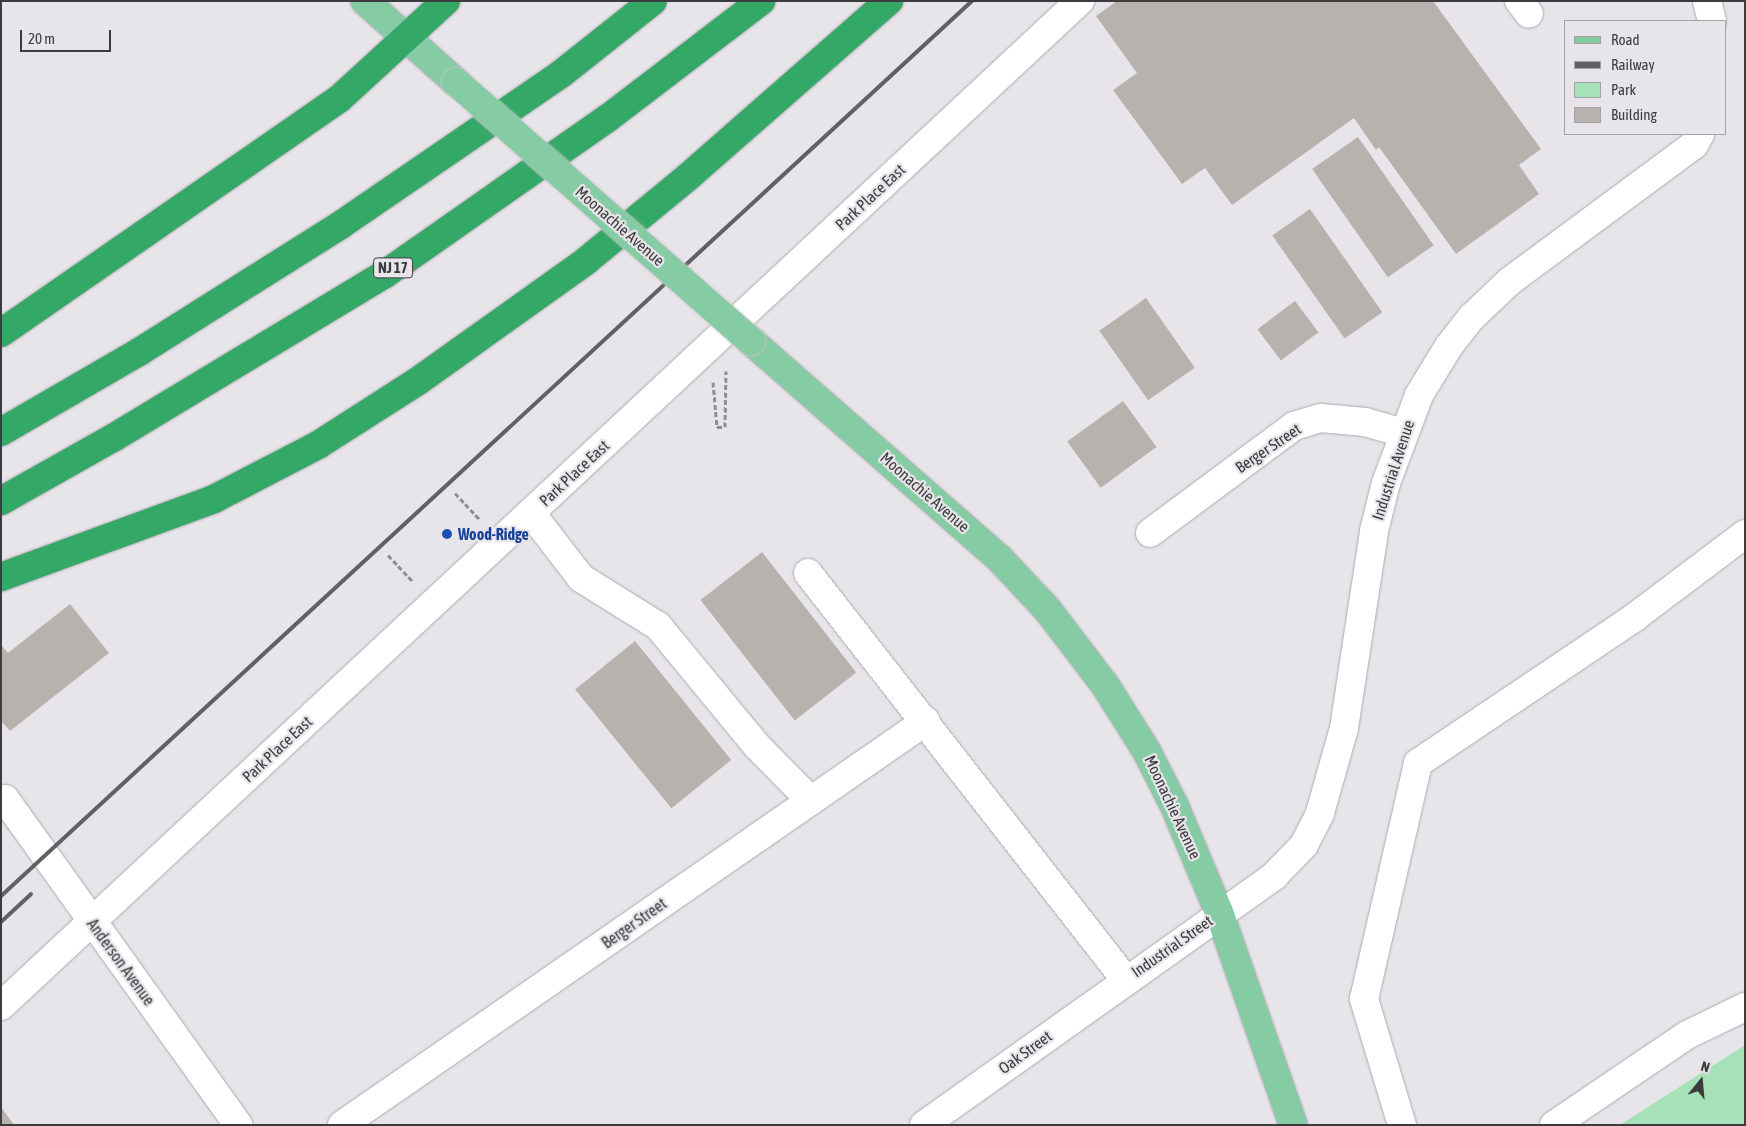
<!DOCTYPE html>
<style>
body{margin:0}
#map{position:relative;width:1746px;height:1126px;overflow:hidden;background:#e7e5ea;font-family:"Asap Condensed",sans-serif}
div>[style]{position:absolute}
.green>*{inset:0;background:#a7e1b7}
.building>*{inset:0;background:#b7b2ae;transform-origin:0 0}
.path>*{height:3px;margin-top:-1.5px;transform-origin:0;background:repeating-linear-gradient(90deg,#8f8d91 0 5px,transparent 0 7.5px)}
.roads{filter:drop-shadow(0 0 1px #acaaaf) drop-shadow(0 0 1px #acaaaf)}
.minor>*{height:28px;margin:-14px;padding:0 14px;transform-origin:14px;border-radius:14px;background:#fff}
.major>*{height:28px;margin:-14px;padding:0 14px;transform-origin:14px;border-radius:14px;background:#85cba4}
.highway>*{height:28px;margin:-14px;padding:0 14px;transform-origin:14px;border-radius:14px;background:#34a867}
.rail>*{height:4px;margin:-2px;padding:0 2px;transform-origin:2px;border-radius:2px;background:#616063}
.bridges{filter:drop-shadow(0 0 1px #c4c4c5) drop-shadow(0 0 1px #c4c4c5)}
.major-bridge>*{height:28px;margin:-14px;padding:0 14px;transform-origin:14px;border-radius:14px;background:#85cba4}
.dots>*{width:14px;height:14px;translate:-50% -50%;box-sizing:border-box;border:2px solid #e7e5ea;border-radius:50%}
span{translate:-50% -50%;white-space:nowrap;text-align:center;line-height:1.15;-webkit-text-stroke:4.5px #e7e5ea;paint-order:stroke}
.shield-label span{padding:1px 4px;background:#e7e5ea;border:1px solid;border-radius:4px;-webkit-text-stroke-width:0}
.shield-label{font-size:15px;color:#3c3b3d;font-weight:700}
.street-label{font-size:16px;color:#3c3b3d}
.transit-label{font-size:16px;color:#164399;font-weight:700}
.left{translate:0 -50%;text-align:left}
.frame{position:absolute;inset:0;border:2px solid #3c3b3d;pointer-events:none}
.legend{position:absolute;left:1564px;top:20px;width:162px;height:115px;box-sizing:border-box;background:#e7e5ea;border:1px solid #a3a1a5;margin:0;padding:6px 9px;list-style:none;font-size:15px;color:#3c3b3d}
.legend li{display:flex;align-items:center;gap:10px;height:25px}
.legend b{width:25px;border:1px solid #a3a1a5}
.north{position:absolute;left:1676px;top:1056px;width:50px;height:50px;-webkit-text-stroke:4px #e7e5ea;paint-order:stroke;rotate:17deg;font-size:14px;font-weight:700;line-height:20px;text-align:center;color:#3c3b3d}
.north::after{content:'';display:block;margin:auto;width:18px;height:22px;background:#3c3b3d;clip-path:polygon(50% 0,100% 100%,50% 72%,0 100%)}
.scale{position:absolute;left:20px;top:30px;width:91px;height:22px;box-sizing:border-box;border:2px solid #3c3b3d;border-top:0;padding-left:6px;font-size:15px;line-height:18px;white-space:nowrap;color:#3c3b3d;-webkit-text-stroke:4px #e7e5ea;paint-order:stroke}
</style>
<div id="map">
<div class="green">
<div style="clip-path:polygon(1745px 1045px,1745px 1125px,1620px 1125px)"></div>
</div>
<div class="building">
<div style="clip-path:polygon(1117px 1px,1433px 1px,1541px 149px,1519px 165px,1539px 194px,1456px 254px,1379px 147px,1376px 150px,1354px 118px,1232px 205px,1205px 168px,1182px 184px,1113px 90px,1137px 73px,1096px 16px)"></div>
<div style="left:1358px;top:137px;width:132px;height:56px;rotate:55deg"></div>
<div style="left:1310px;top:209px;width:126px;height:46px;rotate:55deg"></div>
<div style="left:1146px;top:298px;width:85px;height:57px;rotate:55deg"></div>
<div style="left:1295px;top:301px;width:39px;height:47px;rotate:53deg"></div>
<div style="left:1123px;top:401px;width:57px;height:69px;rotate:54deg"></div>
<div style="left:762px;top:552px;width:153px;height:78px;rotate:52deg"></div>
<div style="clip-path:polygon(70px 604px,109px 653px,10px 731px,1px 721px,1px 645px,8px 653px)"></div>
<div style="left:635px;top:641px;width:153px;height:77px;rotate:51deg"></div>
<div style="clip-path:polygon(1px 1107px,14px 1125px,1px 1125px)"></div>
</div>
<div class="path">
<div style="left:713px;top:382px;width:45px;rotate:84.9deg"></div>
<div style="left:717px;top:427px;width:8px"></div>
<div style="left:725px;top:427px;width:56px;rotate:-89deg"></div>
<div style="left:455px;top:493px;width:37px;rotate:47deg"></div>
<div style="left:388px;top:555px;width:37px;rotate:47deg"></div>
</div>
<div class="roads">
<div class="minor">
<div style="left:1519px;top:1px;width:16px;rotate:52deg"></div>
<div style="left:1707px;top:1px;width:21px;rotate:76deg"></div>
<div style="left:531px;top:513px;width:82px;rotate:52.4deg"></div>
<div style="left:581px;top:578px;width:91px;rotate:31.9deg"></div>
<div style="left:658px;top:626px;width:156px;rotate:50.5deg"></div>
<div style="left:757px;top:746px;width:77px;rotate:45.5deg"></div>
<div style="left:1150px;top:533px;width:179px;rotate:-36.6deg"></div>
<div style="left:1294px;top:426px;width:28px;rotate:-17deg"></div>
<div style="left:1321px;top:418px;width:44px;rotate:5.2deg"></div>
<div style="left:1365px;top:422px;width:40px;rotate:16deg"></div>
<div style="left:808px;top:573px;width:515px;rotate:52.02deg"></div>
<div style="left:1px;top:802px;width:5px;rotate:-37deg"></div>
<div style="left:5px;top:799px;width:401px;rotate:54.4deg"></div>
<div style="left:1px;top:1006px;width:1475px;rotate:-42.97deg"></div>
<div style="left:342px;top:1125px;width:710px;rotate:-34.67deg"></div>
<div style="left:924px;top:1125px;width:430px;rotate:-35.4deg"></div>
<div style="left:1274px;top:876px;width:43px;rotate:-45.9deg"></div>
<div style="left:1304px;top:845px;width:36px;rotate:-63deg"></div>
<div style="left:1320px;top:813px;width:88px;rotate:-74.2deg"></div>
<div style="left:1344px;top:728px;width:199px;rotate:-81.3deg"></div>
<div style="left:1374px;top:531px;width:49px;rotate:-76deg"></div>
<div style="left:1386px;top:483px;width:94px;rotate:-69.4deg"></div>
<div style="left:1419px;top:395px;width:57px;rotate:-58.5deg"></div>
<div style="left:1449px;top:346px;width:37px;rotate:-52deg"></div>
<div style="left:1472px;top:317px;width:52px;rotate:-43.5deg"></div>
<div style="left:1510px;top:281px;width:229px;rotate:-36.5deg"></div>
<div style="left:1694px;top:145px;width:13px;rotate:-61deg"></div>
<div style="left:1402px;top:1125px;width:132px;rotate:-106.8deg"></div>
<div style="left:1364px;top:999px;width:242px;rotate:-77.1deg"></div>
<div style="left:1418px;top:763px;width:262px;rotate:-33.9deg"></div>
<div style="left:1635px;top:617px;width:138px;rotate:-37deg"></div>
<div style="left:1554px;top:1125px;width:161px;rotate:-34.1deg"></div>
<div style="left:1687px;top:1035px;width:64px;rotate:-25.8deg"></div>
</div>
<div class="major">
<div style="left:365px;top:1px;width:122px;rotate:41.7deg"></div>
<div style="left:751px;top:341px;width:331px;rotate:41.2deg"></div>
<div style="left:1000px;top:559px;width:69px;rotate:46.8deg"></div>
<div style="left:1047px;top:609px;width:96px;rotate:52.7deg"></div>
<div style="left:1105px;top:685px;width:77px;rotate:57.8deg"></div>
<div style="left:1146px;top:750px;width:64px;rotate:63deg"></div>
<div style="left:1175px;top:807px;width:114px;rotate:67.3deg"></div>
<div style="left:1219px;top:912px;width:225px;rotate:70.8deg"></div>
</div>
<div class="highway">
<div style="left:1px;top:333px;width:411px;rotate:-34.7deg"></div>
<div style="left:339px;top:99px;width:145px;rotate:-42.5deg"></div>
<div style="left:1px;top:432px;width:160px;rotate:-30.1deg"></div>
<div style="left:139px;top:352px;width:240px;rotate:-32.2deg"></div>
<div style="left:342px;top:224px;width:265px;rotate:-34.4deg"></div>
<div style="left:561px;top:74px;width:117px;rotate:-38.4deg"></div>
<div style="left:1px;top:501px;width:129px;rotate:-29.4deg"></div>
<div style="left:113px;top:438px;width:318px;rotate:-31.1deg"></div>
<div style="left:385px;top:274px;width:272px;rotate:-35deg"></div>
<div style="left:608px;top:118px;width:193px;rotate:-37.4deg"></div>
<div style="left:1px;top:577px;width:227px;rotate:-20.1deg"></div>
<div style="left:214px;top:499px;width:117px;rotate:-27.4deg"></div>
<div style="left:318px;top:445px;width:119px;rotate:-32.6deg"></div>
<div style="left:418px;top:381px;width:206px;rotate:-35.5deg"></div>
<div style="left:586px;top:261px;width:134px;rotate:-39.5deg"></div>
<div style="left:689px;top:176px;width:266px;rotate:-41.2deg"></div>
</div>
</div>
<div class="rail">
<div style="left:1px;top:896px;width:1321px;rotate:-42.67deg"></div>
<div style="left:1px;top:922px;width:41px;rotate:-43deg"></div>
</div>
<div class="bridges">
<div class="major-bridge">
<div style="left:456px;top:82px;width:393px;rotate:41.3deg"></div>
</div>
</div>
<div class="dots">
<div style="left:447px;top:534px;background:#1a4fb4"></div>
</div>
<div class="shield-label">
<span style="left:393px;top:268px">NJ 17</span>
</div>
<div class="street-label">
<span style="left:870px;top:197px;rotate:-43deg">Park Place East</span>
<span style="left:620px;top:226px;rotate:41deg">Moonachie Avenue</span>
<span style="left:1268px;top:448px;rotate:-34deg">Berger Street</span>
<span style="left:1393px;top:470px;rotate:-72deg">Industrial Avenue</span>
<span style="left:574px;top:473px;rotate:-43deg">Park Place East</span>
<span style="left:925px;top:492px;rotate:41deg">Moonachie Avenue</span>
<span style="left:277px;top:749px;rotate:-43deg">Park Place East</span>
<span style="left:1173px;top:807px;rotate:65deg">Moonachie Avenue</span>
<span style="left:634px;top:923px;rotate:-35deg">Berger Street</span>
<span style="left:1172px;top:946px;rotate:-35deg">Industrial Street</span>
<span style="left:121px;top:962px;rotate:54deg">Anderson Avenue</span>
<span style="left:1025px;top:1052px;rotate:-36deg">Oak Street</span>
</div>
<div class="transit-label">
<span class="left" style="left:458px;top:534px">Wood-Ridge</span>
</div>
<div class="frame"></div>
<ul class="legend">
<li><b style="height:6px;background:#85cba4"></b>Road</li>
<li><b style="height:6px;background:#616063"></b>Railway</li>
<li><b style="height:14px;background:#a7e1b7"></b>Park</li>
<li><b style="height:14px;background:#b7b2ae"></b>Building</li>
</ul>
<div class="north">N</div>
<div class="scale">20 m</div>
</div>
